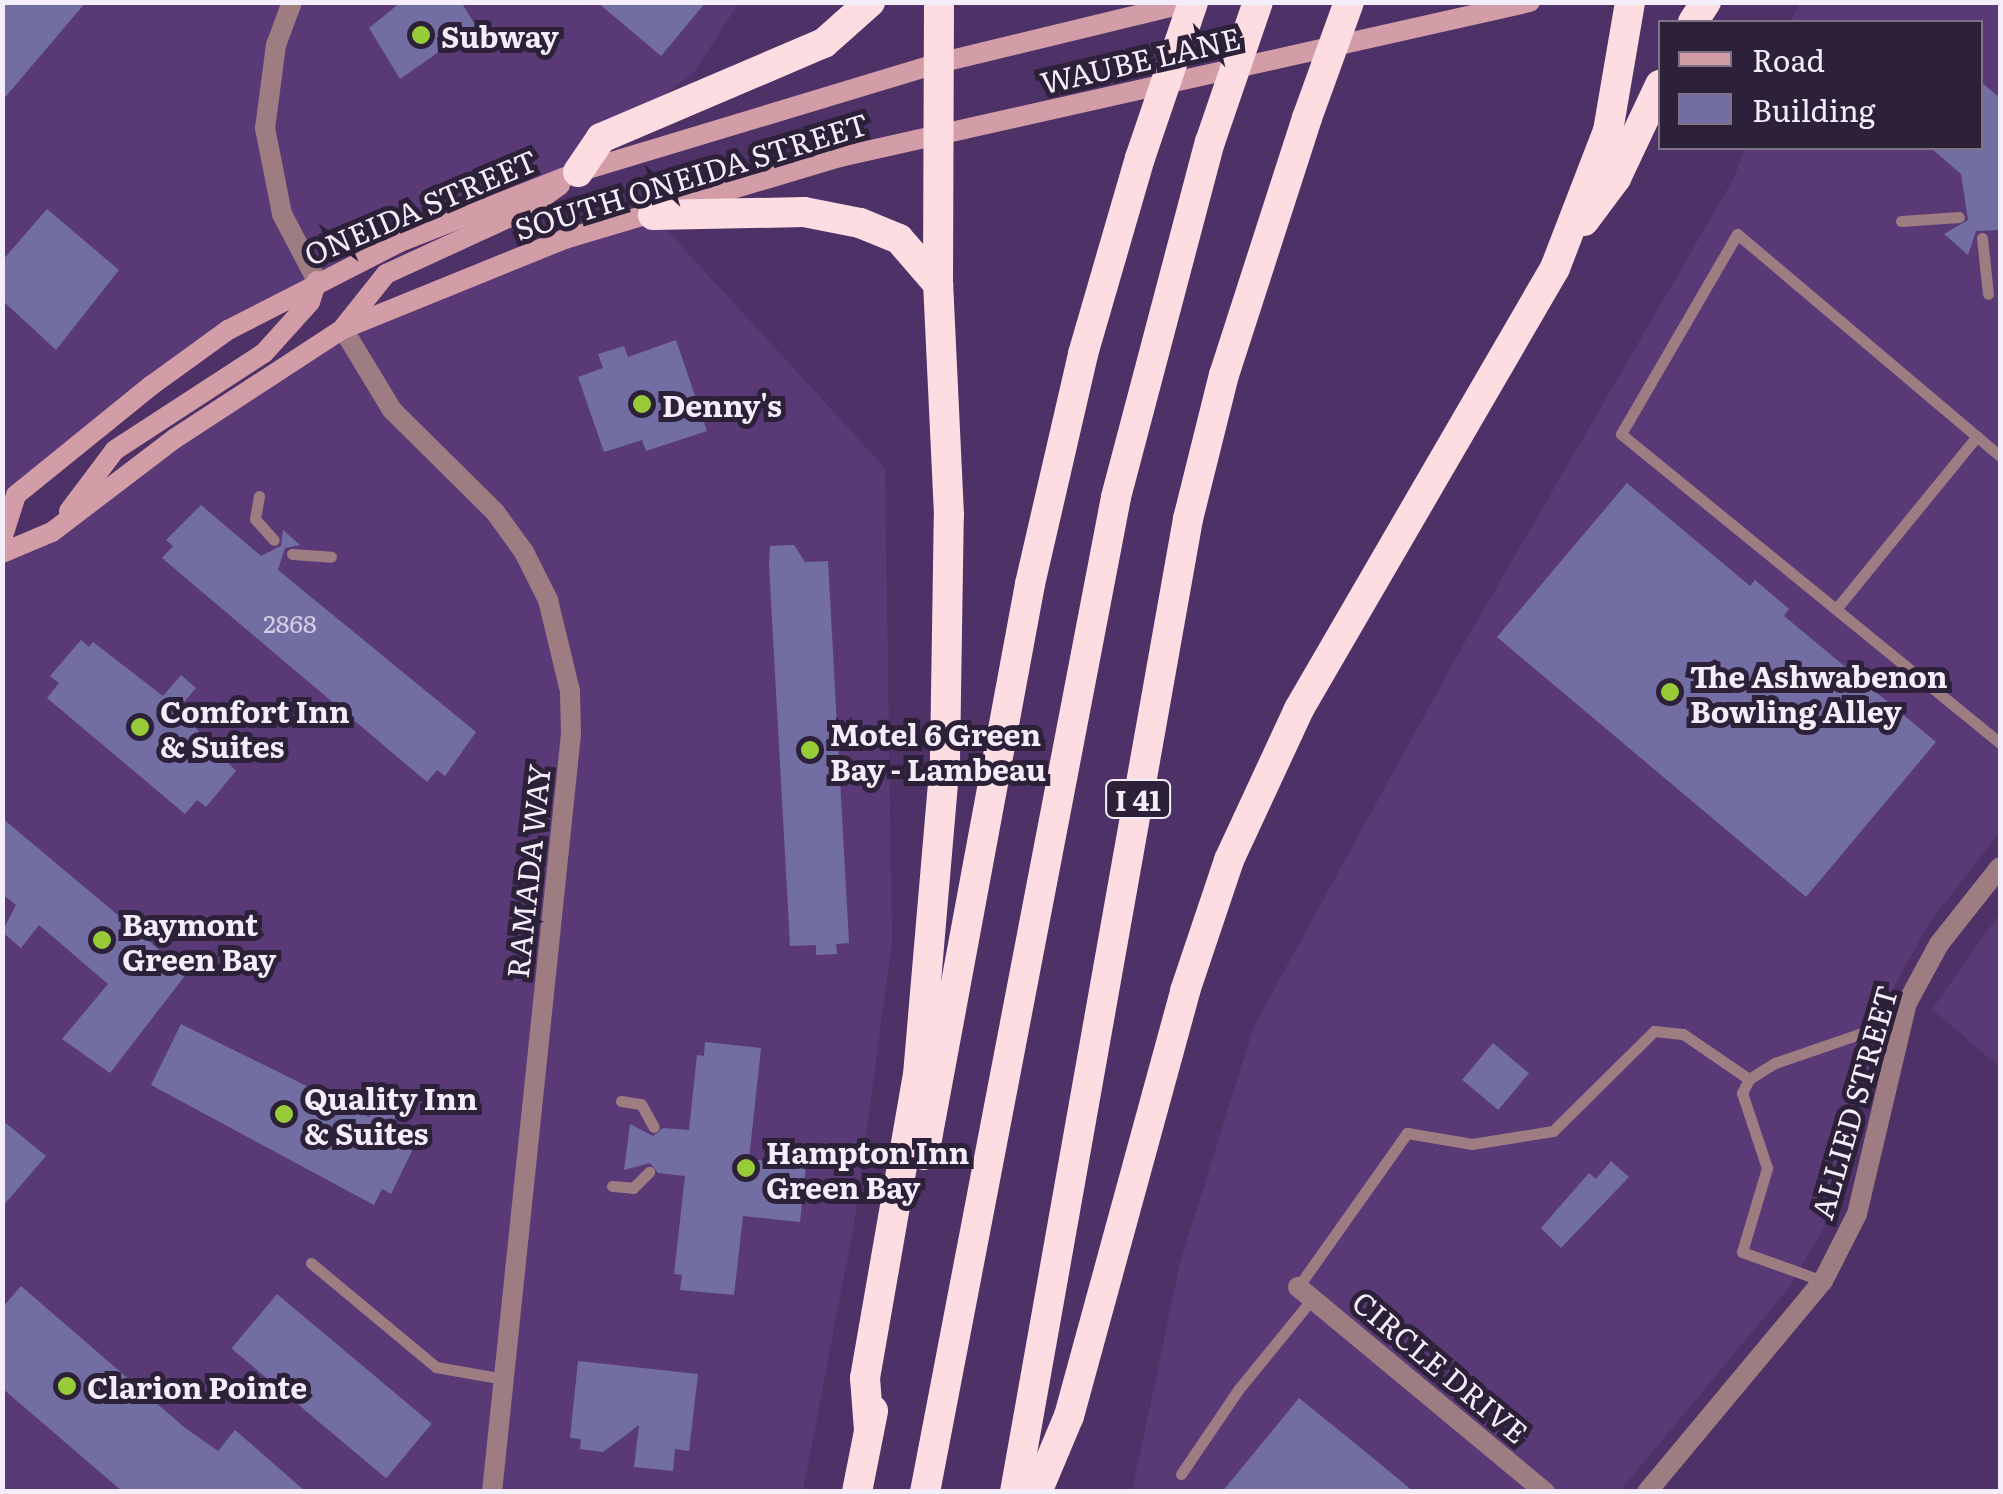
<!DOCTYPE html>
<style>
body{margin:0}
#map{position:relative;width:2003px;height:1494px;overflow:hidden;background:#4e3166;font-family:Literata,serif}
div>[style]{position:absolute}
.built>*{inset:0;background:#5a3a76}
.building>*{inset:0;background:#726ea4;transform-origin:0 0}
.lane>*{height:11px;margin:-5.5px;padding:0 5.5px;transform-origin:5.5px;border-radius:5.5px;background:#9e7d82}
.street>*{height:20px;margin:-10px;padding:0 10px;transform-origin:10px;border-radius:10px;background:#9e7d82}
.secondary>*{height:20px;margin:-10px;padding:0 10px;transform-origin:10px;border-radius:10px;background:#d29da6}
.highway>*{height:30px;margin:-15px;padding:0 15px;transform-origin:15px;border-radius:15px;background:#fedde2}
.highway-bridge>*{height:30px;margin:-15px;padding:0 15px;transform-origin:15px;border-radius:15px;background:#fedde2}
.dots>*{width:28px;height:28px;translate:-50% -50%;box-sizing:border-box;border:5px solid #2d2139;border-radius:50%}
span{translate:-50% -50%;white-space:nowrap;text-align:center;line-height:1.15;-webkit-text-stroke:10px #2d2139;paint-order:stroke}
.number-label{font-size:25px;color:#d4cde4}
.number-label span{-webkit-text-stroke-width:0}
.shield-label span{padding:2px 8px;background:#2d2139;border:2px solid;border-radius:8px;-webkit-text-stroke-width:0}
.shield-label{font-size:28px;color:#f4edfa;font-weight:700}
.poi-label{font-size:30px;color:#f4edfa;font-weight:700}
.left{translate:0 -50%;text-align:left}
.street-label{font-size:30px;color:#f4edfa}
.frame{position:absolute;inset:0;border:5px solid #f4edfa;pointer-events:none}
.legend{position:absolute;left:1658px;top:20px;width:325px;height:130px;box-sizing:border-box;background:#2d2139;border:2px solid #7d7386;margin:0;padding:12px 18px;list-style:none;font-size:30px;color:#f4edfa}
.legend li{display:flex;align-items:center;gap:20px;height:50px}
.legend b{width:50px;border:2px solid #7d7386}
</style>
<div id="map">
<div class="built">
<div style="clip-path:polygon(3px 3px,739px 3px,694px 72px,545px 184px,228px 330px,16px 495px,3px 539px)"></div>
<div style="clip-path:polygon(1799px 3px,2000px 3px,2000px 832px,1929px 923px,1880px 1013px,1852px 1154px,1825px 1226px,1788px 1289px,1620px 1491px,1132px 1492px,1180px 1263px,1254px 1026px,1462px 647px,1734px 178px,1745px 148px,1980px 148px,1980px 22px,1791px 22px)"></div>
<div style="clip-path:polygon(653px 215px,885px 468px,892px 942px,854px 1224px,803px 1491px,3px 1492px,3px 553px,343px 329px)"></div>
<div style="clip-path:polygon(2000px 913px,2000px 1068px,1932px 1009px)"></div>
</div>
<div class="building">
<div style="clip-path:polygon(2px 2px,86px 2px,2px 101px)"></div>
<div style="clip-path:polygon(401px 2px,461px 2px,476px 26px,400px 79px,369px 28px)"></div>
<div style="clip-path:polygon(597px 2px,706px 2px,661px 56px)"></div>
<div style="clip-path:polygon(1980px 81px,2000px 98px,2000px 230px,1976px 231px,1968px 255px,1944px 234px,1968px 220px,1961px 174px,1931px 148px,1980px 148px)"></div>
<div style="clip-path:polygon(47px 209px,119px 270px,56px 350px,2px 300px,2px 261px)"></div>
<div style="clip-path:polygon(676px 340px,707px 431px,646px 451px,642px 440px,604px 452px,578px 377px,603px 368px,598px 354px,624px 346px,628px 357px)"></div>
<div style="clip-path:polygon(1627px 483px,1750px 586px,1755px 580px,1789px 609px,1784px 616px,1936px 742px,1806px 897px,1497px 637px)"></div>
<div style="clip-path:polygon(201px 505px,261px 556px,281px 546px,283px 530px,300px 545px,285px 548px,278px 570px,476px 732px,445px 776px,437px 770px,427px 782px,162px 558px,173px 546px,166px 540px)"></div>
<div style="clip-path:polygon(794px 545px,805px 562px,828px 561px,849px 943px,836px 944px,837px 954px,816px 955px,816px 945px,790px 946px,769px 564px,770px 546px)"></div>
<div style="clip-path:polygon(81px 640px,89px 647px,93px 642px,163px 696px,181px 675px,196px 688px,178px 709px,236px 771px,206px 807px,197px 800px,185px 814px,47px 698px,59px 683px,50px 676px)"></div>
<div style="clip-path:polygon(2px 818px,187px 973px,110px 1073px,62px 1039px,108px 984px,39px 925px,21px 948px,2px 932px,16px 905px,2px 894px)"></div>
<div style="clip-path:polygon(181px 1024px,369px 1117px,382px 1089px,404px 1099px,390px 1128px,408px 1136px,404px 1144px,413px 1149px,391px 1194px,382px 1189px,374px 1205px,151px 1085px)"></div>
<div style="clip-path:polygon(705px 1042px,761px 1048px,749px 1159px,806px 1165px,800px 1222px,743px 1216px,734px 1295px,680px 1290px,682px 1275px,674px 1274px,685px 1176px,658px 1173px,650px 1163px,624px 1170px,630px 1124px,653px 1136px,663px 1128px,689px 1130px,697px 1055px,704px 1056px)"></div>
<div style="left:1493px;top:1043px;width:47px;height:48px;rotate:40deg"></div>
<div style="clip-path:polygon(2px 1120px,46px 1156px,2px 1207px)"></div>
<div style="clip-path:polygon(1611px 1161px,1629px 1177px,1561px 1248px,1541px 1228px,1589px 1173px,1596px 1179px)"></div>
<div style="clip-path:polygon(21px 1286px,184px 1427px,218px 1451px,235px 1430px,306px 1492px,123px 1492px,2px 1388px,2px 1308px)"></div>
<div style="left:277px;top:1294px;width:202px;height:71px;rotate:40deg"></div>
<div style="clip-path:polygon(578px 1361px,698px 1374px,689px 1451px,675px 1449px,673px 1471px,634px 1467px,639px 1425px,603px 1452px,580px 1449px,581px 1439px,570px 1438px)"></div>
<div style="clip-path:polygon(1299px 1398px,1378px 1462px,1414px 1492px,1222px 1492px)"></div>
</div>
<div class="lane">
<div style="left:1901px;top:221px;width:58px;rotate:-3.9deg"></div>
<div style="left:1982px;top:238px;width:56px;rotate:83.9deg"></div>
<div style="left:2000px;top:456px;width:344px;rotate:-139.8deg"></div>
<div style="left:1737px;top:234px;width:231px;rotate:120.1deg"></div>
<div style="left:1621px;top:434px;width:489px;rotate:39.2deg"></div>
<div style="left:259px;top:496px;width:23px;rotate:100deg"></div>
<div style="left:255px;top:519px;width:28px;rotate:48deg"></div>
<div style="left:292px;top:554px;width:39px;rotate:4deg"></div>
<div style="left:1836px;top:609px;width:223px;rotate:-50.8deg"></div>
<div style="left:621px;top:1101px;width:20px;rotate:9deg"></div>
<div style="left:641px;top:1104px;width:26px;rotate:61deg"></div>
<div style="left:612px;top:1186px;width:21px;rotate:5deg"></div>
<div style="left:633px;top:1188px;width:23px;rotate:-45deg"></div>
<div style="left:311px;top:1263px;width:163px;rotate:39.8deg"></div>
<div style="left:436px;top:1367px;width:69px;rotate:10deg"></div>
<div style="left:1823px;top:1281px;width:86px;rotate:-160.3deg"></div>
<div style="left:1742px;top:1252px;width:88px;rotate:-73.4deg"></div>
<div style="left:1767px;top:1168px;width:79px;rotate:-108.4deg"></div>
<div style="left:1742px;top:1093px;width:16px;rotate:-63deg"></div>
<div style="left:1749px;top:1079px;width:31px;rotate:-32deg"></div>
<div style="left:1775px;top:1063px;width:135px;rotate:-19deg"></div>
<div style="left:1298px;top:1287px;width:189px;rotate:-54.7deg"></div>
<div style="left:1407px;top:1133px;width:66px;rotate:9.6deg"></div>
<div style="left:1472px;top:1144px;width:82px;rotate:-9.1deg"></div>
<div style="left:1553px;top:1131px;width:142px;rotate:-44.7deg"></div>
<div style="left:1654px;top:1031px;width:29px;rotate:6deg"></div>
<div style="left:1683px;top:1034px;width:80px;rotate:34.3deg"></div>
<div style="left:1181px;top:1474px;width:102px;rotate:-55.8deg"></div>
<div style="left:1238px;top:1390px;width:117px;rotate:-50.9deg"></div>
</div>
<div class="street">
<div style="left:292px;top:2px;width:46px;rotate:110.4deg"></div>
<div style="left:276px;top:45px;width:84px;rotate:97.5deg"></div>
<div style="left:265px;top:128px;width:88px;rotate:78.8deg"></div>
<div style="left:282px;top:214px;width:76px;rotate:62.4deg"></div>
<div style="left:343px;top:329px;width:95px;rotate:58.8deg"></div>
<div style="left:392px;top:410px;width:145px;rotate:44.7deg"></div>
<div style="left:495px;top:512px;width:49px;rotate:54.1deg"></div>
<div style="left:524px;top:552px;width:54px;rotate:63.4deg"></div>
<div style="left:548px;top:600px;width:94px;rotate:76.4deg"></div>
<div style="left:570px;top:691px;width:43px;rotate:88.7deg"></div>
<div style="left:571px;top:734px;width:762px;rotate:95.95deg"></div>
<div style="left:1298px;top:1287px;width:321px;rotate:39.7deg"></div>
<div style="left:1647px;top:1492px;width:275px;rotate:-50.2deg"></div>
<div style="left:1823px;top:1281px;width:75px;rotate:-63.1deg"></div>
<div style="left:1857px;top:1214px;width:217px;rotate:-76.7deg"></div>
<div style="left:1907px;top:1003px;width:67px;rotate:-61.5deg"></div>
<div style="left:1939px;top:944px;width:98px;rotate:-51.6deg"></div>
</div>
<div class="secondary">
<div style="left:343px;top:328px;width:69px;rotate:-51.5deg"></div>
<div style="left:386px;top:274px;width:153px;rotate:-24.7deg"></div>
<div style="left:525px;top:210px;width:43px;rotate:-35.5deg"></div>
<div style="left:69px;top:511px;width:76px;rotate:-53deg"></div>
<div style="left:115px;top:450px;width:178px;rotate:-33.1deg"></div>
<div style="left:264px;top:353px;width:69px;rotate:-48deg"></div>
<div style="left:310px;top:302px;width:22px;rotate:-72deg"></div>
<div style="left:2px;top:539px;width:46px;rotate:-72.3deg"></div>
<div style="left:16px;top:495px;width:175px;rotate:-39deg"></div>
<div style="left:152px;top:385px;width:94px;rotate:-35.9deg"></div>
<div style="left:228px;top:330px;width:193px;rotate:-27.1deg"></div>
<div style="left:400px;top:242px;width:191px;rotate:-21.5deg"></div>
<div style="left:578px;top:172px;width:381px;rotate:-16.8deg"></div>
<div style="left:943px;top:62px;width:255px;rotate:-13.6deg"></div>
<div style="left:2px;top:553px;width:54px;rotate:-22.8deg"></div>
<div style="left:52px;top:532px;width:153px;rotate:-37.3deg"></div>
<div style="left:174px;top:439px;width:202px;rotate:-33.1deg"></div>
<div style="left:343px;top:329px;width:240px;rotate:-22.1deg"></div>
<div style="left:565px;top:239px;width:287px;rotate:-16.6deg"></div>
<div style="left:840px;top:157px;width:707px;rotate:-12.66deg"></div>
</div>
<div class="highway">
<div style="left:1693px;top:22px;width:24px;rotate:-57deg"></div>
<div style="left:578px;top:172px;width:41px;rotate:-55.9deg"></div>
<div style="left:601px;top:138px;width:242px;rotate:-23.1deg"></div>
<div style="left:824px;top:43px;width:62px;rotate:-41.7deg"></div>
<div style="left:653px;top:215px;width:151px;rotate:-1.1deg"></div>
<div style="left:804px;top:212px;width:57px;rotate:11.1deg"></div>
<div style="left:860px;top:223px;width:42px;rotate:22.3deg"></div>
<div style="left:899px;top:239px;width:60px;rotate:49.1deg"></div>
<div style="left:1584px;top:221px;width:54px;rotate:-53.3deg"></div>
<div style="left:1616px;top:178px;width:103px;rotate:-64.7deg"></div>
<div style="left:924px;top:1155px;width:581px;rotate:-79.48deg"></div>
<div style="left:1030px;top:584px;width:236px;rotate:-77deg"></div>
<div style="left:1083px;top:354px;width:204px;rotate:-73.8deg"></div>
<div style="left:869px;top:1430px;width:52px;rotate:-94.4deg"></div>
<div style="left:865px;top:1378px;width:308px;rotate:-80.1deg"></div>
<div style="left:918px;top:1075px;width:318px;rotate:-85.1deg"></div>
<div style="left:945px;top:758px;width:243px;rotate:-89.1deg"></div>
<div style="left:949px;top:515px;width:231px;rotate:-92.7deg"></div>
<div style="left:938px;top:284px;width:282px;rotate:-89.8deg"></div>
<div style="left:857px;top:1492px;width:83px;rotate:-78.8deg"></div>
<div style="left:925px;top:1492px;width:1013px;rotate:-79.13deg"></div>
<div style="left:1116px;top:497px;width:367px;rotate:-75.2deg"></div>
<div style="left:1015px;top:1492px;width:988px;rotate:-79.92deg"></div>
<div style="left:1188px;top:519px;width:148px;rotate:-76deg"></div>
<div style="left:1224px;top:375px;width:270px;rotate:-72.1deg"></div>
<div style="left:1037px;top:1492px;width:82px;rotate:-67.2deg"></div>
<div style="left:1069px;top:1416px;width:441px;rotate:-74.7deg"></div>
<div style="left:1185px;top:991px;width:138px;rotate:-71.4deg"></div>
<div style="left:1229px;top:860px;width:166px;rotate:-65.1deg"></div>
<div style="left:1299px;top:709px;width:510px;rotate:-59.86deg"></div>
<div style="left:1555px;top:268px;width:147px;rotate:-68.9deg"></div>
<div style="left:1608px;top:131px;width:131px;rotate:-80.3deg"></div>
</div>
<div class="highway-bridge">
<div style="left:1307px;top:118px;width:123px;rotate:-70.1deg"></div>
<div style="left:1210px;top:142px;width:148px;rotate:-71.1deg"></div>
<div style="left:1140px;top:158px;width:165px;rotate:-71.2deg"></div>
</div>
<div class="dots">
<div style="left:421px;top:35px;background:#97cc38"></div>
<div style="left:642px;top:404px;background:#97cc38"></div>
<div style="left:1670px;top:692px;background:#97cc38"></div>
<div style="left:140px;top:727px;background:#97cc38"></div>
<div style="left:810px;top:750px;background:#97cc38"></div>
<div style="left:102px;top:940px;background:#97cc38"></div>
<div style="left:284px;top:1114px;background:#97cc38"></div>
<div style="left:746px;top:1168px;background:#97cc38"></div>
<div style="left:67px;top:1386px;background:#97cc38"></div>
</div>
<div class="number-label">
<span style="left:290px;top:623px">2868</span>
</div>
<div class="shield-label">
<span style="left:1138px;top:799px">I 41</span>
</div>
<div class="poi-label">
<span class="left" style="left:441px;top:35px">Subway</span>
<span class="left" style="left:662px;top:404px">Denny's</span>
<span class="left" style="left:1690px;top:692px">The Ashwabenon<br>Bowling Alley</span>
<span class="left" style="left:160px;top:727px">Comfort Inn<br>&amp; Suites</span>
<span class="left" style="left:830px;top:750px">Motel 6 Green<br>Bay - Lambeau</span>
<span class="left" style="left:122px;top:940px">Baymont<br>Green Bay</span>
<span class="left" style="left:304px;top:1114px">Quality Inn<br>&amp; Suites</span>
<span class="left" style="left:766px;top:1168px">Hampton Inn<br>Green Bay</span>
<span class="left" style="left:87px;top:1386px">Clarion Pointe</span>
</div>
<div class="street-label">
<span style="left:1140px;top:59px;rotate:-13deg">WAUBE LANE</span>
<span style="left:691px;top:175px;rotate:-17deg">SOUTH ONEIDA STREET</span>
<span style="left:420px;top:206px;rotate:-23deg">ONEIDA STREET</span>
<span style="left:527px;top:871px;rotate:-84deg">RAMADA WAY</span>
<span style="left:1853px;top:1102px;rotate:-74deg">ALLIED STREET</span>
<span style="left:1441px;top:1366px;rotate:40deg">CIRCLE DRIVE</span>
</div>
<div class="frame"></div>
<ul class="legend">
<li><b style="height:12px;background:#d29da6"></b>Road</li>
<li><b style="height:28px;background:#726ea4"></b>Building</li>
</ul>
</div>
